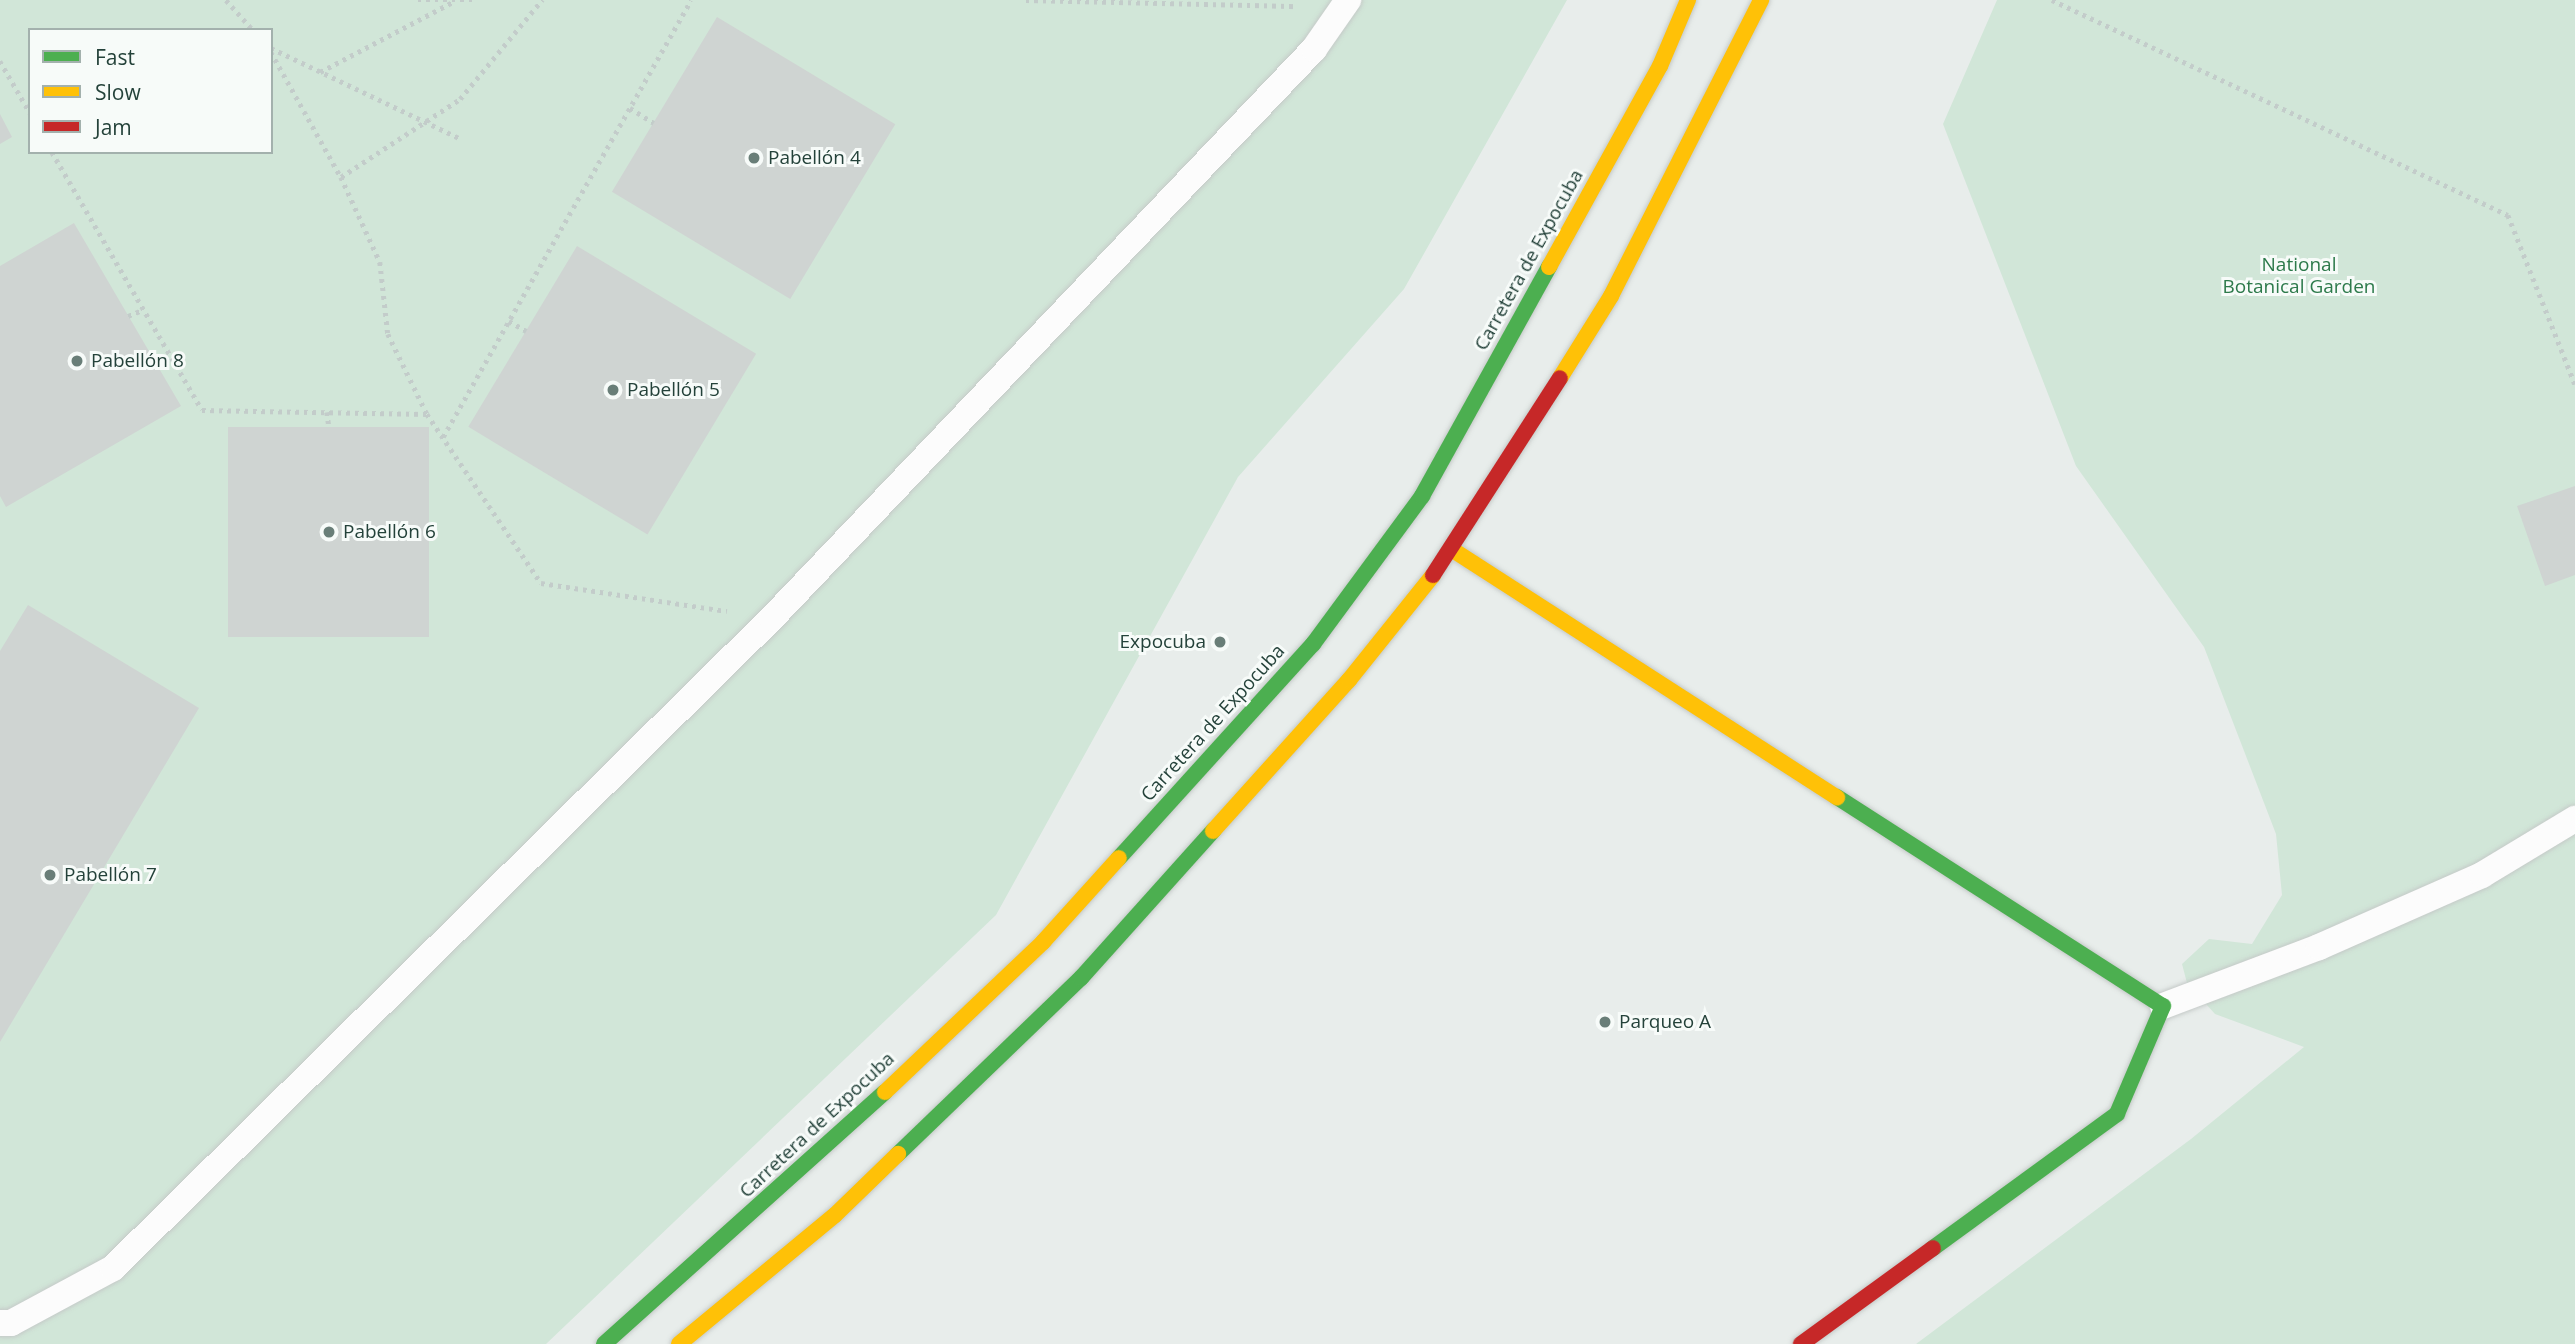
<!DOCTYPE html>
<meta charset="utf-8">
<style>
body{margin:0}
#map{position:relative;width:2575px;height:1344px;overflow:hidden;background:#e8edeb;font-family:"Open Sans",sans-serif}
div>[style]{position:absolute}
.green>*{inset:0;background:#d1e6d8}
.building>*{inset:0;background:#cfd4d2;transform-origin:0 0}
.path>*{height:4.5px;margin-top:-2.25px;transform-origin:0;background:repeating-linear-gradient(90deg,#c3ccca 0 3.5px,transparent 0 8.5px)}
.roads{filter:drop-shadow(0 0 2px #c5cac8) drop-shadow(0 0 2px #c5cac8)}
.lane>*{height:26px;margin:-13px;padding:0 13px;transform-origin:13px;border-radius:13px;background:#fcfcfc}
.fast>*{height:16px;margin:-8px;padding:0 8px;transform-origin:8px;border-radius:8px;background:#4caf50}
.slow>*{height:16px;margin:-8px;padding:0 8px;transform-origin:8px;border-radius:8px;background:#ffc107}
.jam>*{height:16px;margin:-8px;padding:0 8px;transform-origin:8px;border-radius:8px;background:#c62828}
.dots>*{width:19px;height:19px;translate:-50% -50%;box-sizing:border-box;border:4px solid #f7fbf9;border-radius:50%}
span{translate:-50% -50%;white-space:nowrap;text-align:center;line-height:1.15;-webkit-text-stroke:6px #f7fbf9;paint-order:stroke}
.poi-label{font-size:19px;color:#24423a}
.left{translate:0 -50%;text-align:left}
.right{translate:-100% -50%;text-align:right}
.street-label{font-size:19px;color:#24423a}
.park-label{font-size:19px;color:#2d7a4b}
.legend{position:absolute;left:28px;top:28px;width:245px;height:126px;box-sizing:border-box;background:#f7fbf9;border:2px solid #a3b1ad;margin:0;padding:9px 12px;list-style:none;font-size:21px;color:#24423a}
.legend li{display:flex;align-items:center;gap:14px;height:35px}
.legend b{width:35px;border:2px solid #a3b1ad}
</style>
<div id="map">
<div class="green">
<div style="clip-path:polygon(evenodd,0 0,1567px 0,1404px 289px,1238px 477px,996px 915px,546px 1344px,0 1344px,0 0,30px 30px,271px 30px,271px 152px,30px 152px,30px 30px)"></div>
<div style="clip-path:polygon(1997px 0,2575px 0,2575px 1344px,1916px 1344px,2191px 1139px,2304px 1047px,2215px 1014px,2187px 983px,2182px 964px,2209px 939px,2252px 944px,2282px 895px,2276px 834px,2204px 647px,2076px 466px,1943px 124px)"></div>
</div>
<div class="building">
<div style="left:717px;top:17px;width:208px;height:204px;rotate:31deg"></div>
<div style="clip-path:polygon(0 114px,12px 137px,0 144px)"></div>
<div style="clip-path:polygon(74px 223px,181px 406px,6px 507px,0 496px,0 266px)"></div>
<div style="left:577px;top:246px;width:209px;height:211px;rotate:31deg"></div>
<div style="left:228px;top:427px;width:201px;height:210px"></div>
<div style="clip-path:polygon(2575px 486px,2575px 575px,2545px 586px,2517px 506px)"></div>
<div style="clip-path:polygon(28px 605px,199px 708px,0 1042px,0 651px)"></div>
</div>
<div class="path">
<div style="left:226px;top:0;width:40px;rotate:48deg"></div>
<div style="left:418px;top:0;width:58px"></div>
<div style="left:1026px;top:0;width:272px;rotate:1.3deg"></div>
<div style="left:2052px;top:0;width:504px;rotate:25.24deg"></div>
<div style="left:2508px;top:215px;width:182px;rotate:68.4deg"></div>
<div style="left:271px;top:48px;width:208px;rotate:25.6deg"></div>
<div style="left:271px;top:52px;width:143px;rotate:60.8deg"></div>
<div style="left:341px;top:177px;width:94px;rotate:65.4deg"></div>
<div style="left:380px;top:262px;width:72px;rotate:83.7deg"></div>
<div style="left:388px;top:334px;width:89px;rotate:64deg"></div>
<div style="left:427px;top:414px;width:204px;rotate:56deg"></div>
<div style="left:541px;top:583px;width:188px;rotate:8.6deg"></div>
<div style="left:0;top:61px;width:60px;rotate:60deg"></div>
<div style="left:320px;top:72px;width:150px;rotate:-27.8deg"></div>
<div style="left:630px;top:108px;width:28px;rotate:32deg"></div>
<div style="left:52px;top:152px;width:298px;rotate:59.8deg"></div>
<div style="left:202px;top:410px;width:225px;rotate:1deg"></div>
<div style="left:341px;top:177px;width:142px;rotate:-33.2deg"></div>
<div style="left:460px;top:99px;width:129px;rotate:-50.4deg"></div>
<div style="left:128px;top:316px;width:15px;rotate:-23deg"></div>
<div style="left:509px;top:321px;width:20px;rotate:30deg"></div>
<div style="left:327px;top:412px;width:15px;rotate:82deg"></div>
<div style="left:443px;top:437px;width:502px;rotate:-60.42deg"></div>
</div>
<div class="roads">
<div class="lane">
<div style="left:2163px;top:1006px;width:167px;rotate:-20.7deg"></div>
<div style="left:2319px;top:947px;width:178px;rotate:-23.8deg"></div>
<div style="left:2482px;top:875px;width:109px;rotate:-31.1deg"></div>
<div style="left:0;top:1323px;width:11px"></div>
<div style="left:11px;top:1323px;width:116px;rotate:-28.3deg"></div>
<div style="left:113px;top:1268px;width:926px;rotate:-44.61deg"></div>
<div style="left:772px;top:618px;width:786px;rotate:-46.39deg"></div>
<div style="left:1314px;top:49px;width:60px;rotate:-55.2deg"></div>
</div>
<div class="fast">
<div style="left:1837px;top:797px;width:387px;rotate:32.7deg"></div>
<div style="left:2163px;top:1006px;width:117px;rotate:113.1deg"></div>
<div style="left:2117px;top:1114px;width:228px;rotate:143.9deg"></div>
<div style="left:1119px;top:858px;width:289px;rotate:-47.8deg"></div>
<div style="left:1313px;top:644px;width:184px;rotate:-53.6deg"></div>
<div style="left:1422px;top:496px;width:262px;rotate:-61deg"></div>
<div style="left:898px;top:1154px;width:254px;rotate:-43.9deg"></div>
<div style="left:1081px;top:978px;width:198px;rotate:-48.1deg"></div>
<div style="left:604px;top:1344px;width:377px;rotate:-41.9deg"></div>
</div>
<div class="slow">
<div style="left:1549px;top:267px;width:230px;rotate:-61.1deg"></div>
<div style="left:1660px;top:66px;width:72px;rotate:-67deg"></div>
<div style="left:1560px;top:378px;width:97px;rotate:-58.1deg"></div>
<div style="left:1611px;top:296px;width:332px;rotate:-63.1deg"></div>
<div style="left:1453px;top:550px;width:457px;rotate:32.8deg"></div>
<div style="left:1213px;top:831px;width:203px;rotate:-48deg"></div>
<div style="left:1349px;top:680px;width:134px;rotate:-51.3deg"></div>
<div style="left:885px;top:1092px;width:218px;rotate:-43.5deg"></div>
<div style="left:1043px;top:942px;width:113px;rotate:-47.9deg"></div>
<div style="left:679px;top:1344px;width:202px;rotate:-39.6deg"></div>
<div style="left:835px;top:1215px;width:88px;rotate:-44.1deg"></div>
</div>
<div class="jam">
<div style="left:1433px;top:575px;width:234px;rotate:-57.2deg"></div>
<div style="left:1801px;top:1344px;width:163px;rotate:-36deg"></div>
</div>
</div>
<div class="dots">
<div style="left:754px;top:158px;background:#697e78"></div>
<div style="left:77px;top:361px;background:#697e78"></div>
<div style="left:613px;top:390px;background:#697e78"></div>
<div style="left:329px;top:532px;background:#697e78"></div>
<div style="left:1220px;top:642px;background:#697e78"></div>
<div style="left:50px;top:875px;background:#697e78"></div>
<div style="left:1605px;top:1022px;background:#697e78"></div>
</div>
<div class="poi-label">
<span class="left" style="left:768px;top:158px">Pabellón 4</span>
<span class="left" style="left:91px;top:361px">Pabellón 8</span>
<span class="left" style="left:627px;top:390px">Pabellón 5</span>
<span class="left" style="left:343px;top:532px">Pabellón 6</span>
<span class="right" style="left:1206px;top:642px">Expocuba</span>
<span class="left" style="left:64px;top:875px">Pabellón 7</span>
<span class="left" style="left:1619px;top:1022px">Parqueo A</span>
</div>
<div class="street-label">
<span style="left:1529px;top:260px;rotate:-61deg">Carretera de Expocuba</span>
<span style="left:1213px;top:723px;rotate:-48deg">Carretera de Expocuba</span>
<span style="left:817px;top:1125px;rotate:-43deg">Carretera de Expocuba</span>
</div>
<div class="park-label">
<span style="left:2299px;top:276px">National<br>Botanical Garden</span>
</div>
<ul class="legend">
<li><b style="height:9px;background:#4caf50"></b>Fast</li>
<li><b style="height:9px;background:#ffc107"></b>Slow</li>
<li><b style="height:9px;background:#c62828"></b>Jam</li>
</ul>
</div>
